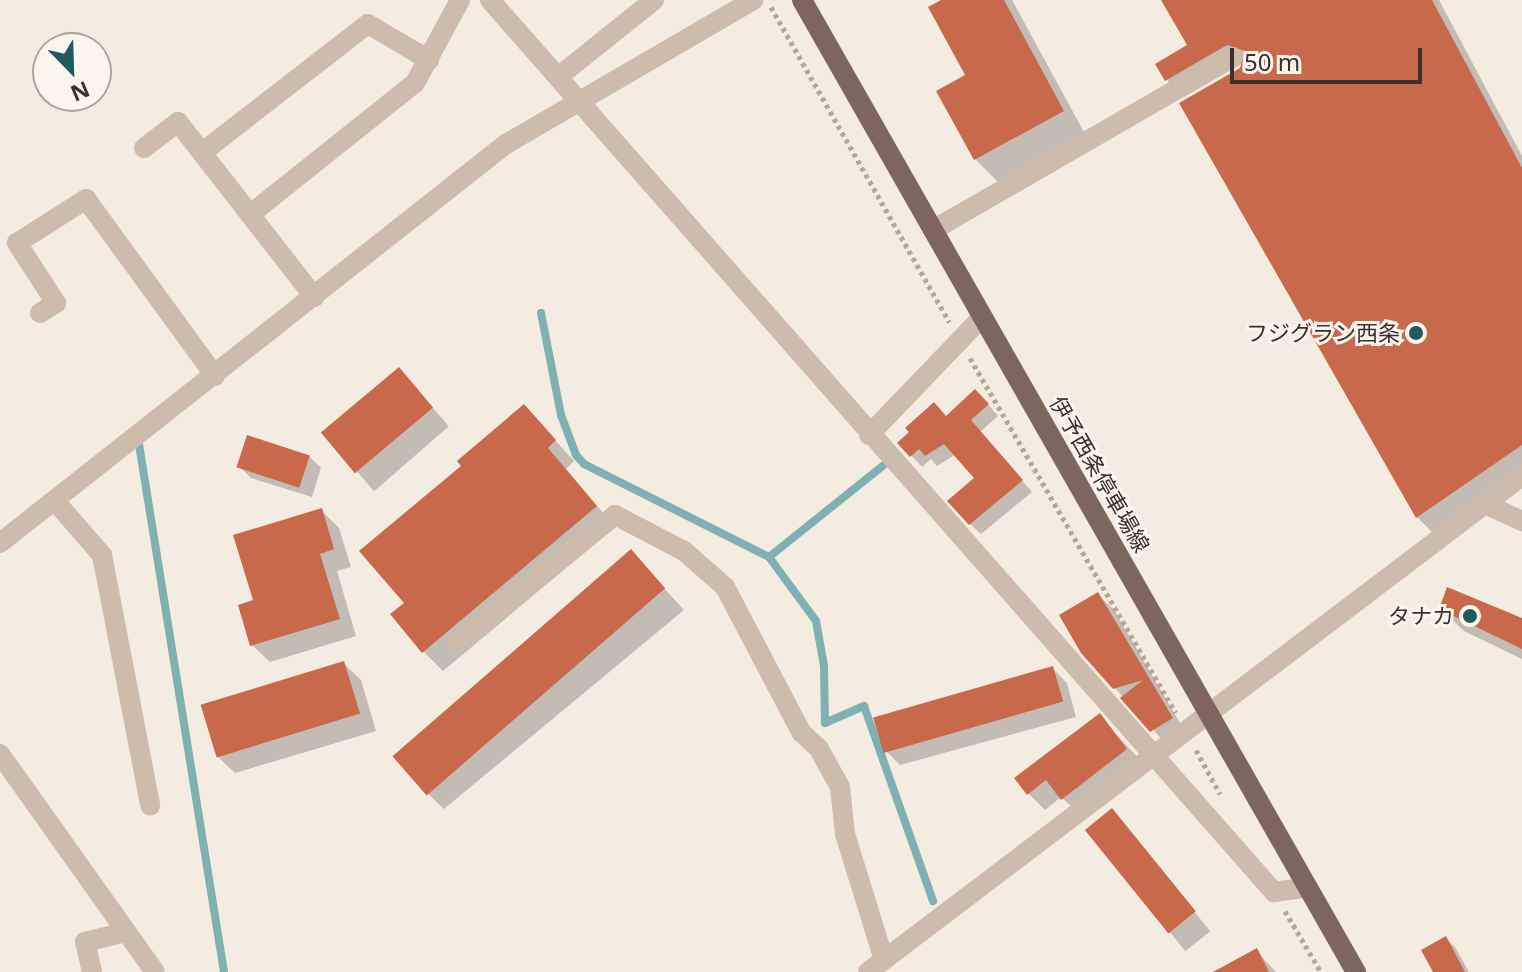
<!DOCTYPE html>
<meta charset="utf-8">
<style>
body{margin:0}
#map{position:relative;width:1522px;height:972px;overflow:hidden;background:#f4ebe1;font-family:"Noto Sans","Noto Sans JP",sans-serif}
div>[style]{position:absolute}
.shadow>*{inset:0;background:#0003;transform-origin:0 0}
.stream>*{height:8px;margin:-4px;padding:0 4px;transform-origin:4px;border-radius:4px;background:#7fb0b2}
.building>*{inset:0;background:#c8694b;transform-origin:0 0}
.path>*{height:5px;margin-top:-2.5px;transform-origin:0;background:repeating-linear-gradient(90deg,#b9a596 0 4px,transparent 0 8px)}
.minor>*{height:20px;margin:-10px;padding:0 10px;transform-origin:10px;border-radius:10px;background:#cdbbac}
.major>*{height:20px;margin:-10px;padding:0 10px;transform-origin:10px;border-radius:10px;background:#7d675c}
.dots>*{width:22px;height:22px;translate:-50% -50%;box-sizing:border-box;border:4px solid #fbf5ee;border-radius:50%}
span{translate:-50% -50%;white-space:nowrap;text-align:center;line-height:1.15;-webkit-text-stroke:6px #fbf5ee;paint-order:stroke}
.poi-label{font-size:22px;color:#3b302b}
.right{translate:-100% -50%;text-align:right}
.street-label{font-size:22px;color:#3b302b}
.north{position:absolute;left:32px;top:32px;width:80px;height:80px;box-sizing:border-box;background:#fbf5ee;border:2px solid #aea6a0;border-radius:50%;rotate:157deg;font-size:22px;font-weight:700;line-height:32px;text-align:center;color:#3b302b}
.north::after{content:'';display:block;margin:auto;width:28px;height:36px;background:#1f5a5e;clip-path:polygon(50% 0,100% 100%,50% 72%,0 100%)}
.scale{position:absolute;left:1230px;top:48px;width:192px;height:36px;box-sizing:border-box;border:4px solid #3b302b;border-top:0;padding-left:10px;font-size:24px;line-height:28px;white-space:nowrap;color:#3b302b;-webkit-text-stroke:6px #fbf5ee;paint-order:stroke}
</style>
<div id="map">
<div class="shadow">
<div style="clip-path:polygon(945px 0,1012px 0,1085px 134px,998px 182px,975px 159px,967px 76px)"></div>
<div style="clip-path:polygon(1164px 0,1439px 0,1522px 156px,1522px 475px,1434px 534px,1417px 517px,1243px 63px,1184px 97px,1167px 80px,1190px 46px)"></div>
<div style="left:399px;top:369px;width:76px;height:99px;rotate:49deg"></div>
<div style="clip-path:polygon(986px 402px,998px 416px,980px 432px,1032px 492px,981px 534px,970px 524px,977px 479px,956px 454px,937px 466px,931px 459px,922px 467px,900px 443px)"></div>
<div style="clip-path:polygon(524px 406px,574px 461px,566px 469px,615px 527px,443px 671px,424px 652px,407px 603px,464px 467px)"></div>
<div style="clip-path:polygon(309px 456px,321px 468px,312px 497px,251px 478px,239px 466px)"></div>
<div style="clip-path:polygon(321px 510px,339px 528px,351px 567px,337px 571px,356px 636px,270px 662px,252px 645px,256px 601px)"></div>
<div style="clip-path:polygon(631px 552px,684px 610px,444px 809px,423px 789px)"></div>
<div style="clip-path:polygon(1098px 595px,1114px 610px,1187px 735px,1168px 746px,1114px 687px)"></div>
<div style="clip-path:polygon(1441px 609px,1522px 620px,1522px 659px,1464px 631px)"></div>
<div style="clip-path:polygon(343px 663px,361px 680px,376px 731px,235px 773px,217px 756px)"></div>
<div style="clip-path:polygon(1052px 668px,1067px 683px,1076px 717px,900px 765px,885px 750px)"></div>
<div style="clip-path:polygon(1099px 716px,1142px 762px,1079px 814px,1061px 797px,1045px 810px,1028px 793px)"></div>
<div style="left:1112px;top:810px;width:156px;height:32px;rotate:51deg"></div>
<div style="clip-path:polygon(1445px 938px,1455px 947px,1469px 972px,1435px 972px)"></div>
<div style="clip-path:polygon(1256px 951px,1276px 972px,1217px 972px)"></div>
</div>
<div class="stream">
<div style="left:541px;top:313px;width:104px;rotate:78.9deg"></div>
<div style="left:561px;top:415px;width:43px;rotate:69.4deg"></div>
<div style="left:576px;top:455px;width:12px;rotate:48deg"></div>
<div style="left:584px;top:464px;width:207px;rotate:26.7deg"></div>
<div style="left:769px;top:557px;width:79px;rotate:53.7deg"></div>
<div style="left:816px;top:621px;width:46px;rotate:79.9deg"></div>
<div style="left:824px;top:666px;width:57px;rotate:89deg"></div>
<div style="left:825px;top:723px;width:43px;rotate:-23.6deg"></div>
<div style="left:864px;top:706px;width:207px;rotate:70.5deg"></div>
<div style="left:138px;top:438px;width:541px;rotate:80.85deg"></div>
<div style="left:769px;top:557px;width:147px;rotate:-38.7deg"></div>
</div>
<div class="building">
<div style="clip-path:polygon(941px 0,1004px 0,1064px 111px,974px 160px,936px 91px,965px 75px,928px 7px)"></div>
<div style="clip-path:polygon(1161px 0,1432px 0,1522px 168px,1522px 445px,1416px 518px,1179px 103px,1240px 68px,1245px 51px,1227px 45px,1165px 81px,1155px 64px,1187px 45px)"></div>
<div style="left:399px;top:367px;width:53px;height:102px;rotate:50deg"></div>
<div style="clip-path:polygon(975px 389px,989px 404px,971px 420px,1023px 480px,969px 525px,947px 501px,974px 478px,944px 444px,925px 456px,919px 449px,910px 457px,897px 443px,909px 432px,905px 428px,934px 402px,946px 416px)"></div>
<div style="clip-path:polygon(524px 404px,556px 440px,548px 448px,597px 506px,422px 653px,390px 614px,404px 603px,359px 551px,461px 466px,457px 461px)"></div>
<div style="left:247px;top:435px;width:66px;height:34px;rotate:18deg"></div>
<div style="clip-path:polygon(322px 508px,334px 549px,320px 554px,340px 619px,250px 646px,238px 605px,253px 600px,233px 535px)"></div>
<div style="left:631px;top:549px;width:52px;height:316px;rotate:49deg"></div>
<div style="clip-path:polygon(1447px 587px,1522px 618px,1522px 649px,1439px 609px)"></div>
<div style="clip-path:polygon(1098px 592px,1173px 718px,1150px 732px,1120px 698px,1143px 680px,1113px 689px,1081px 653px,1059px 615px)"></div>
<div style="left:344px;top:661px;width:55px;height:150px;rotate:73deg"></div>
<div style="left:1053px;top:666px;width:37px;height:187px;rotate:74deg"></div>
<div style="clip-path:polygon(1100px 713px,1127px 749px,1061px 800px,1046px 780px,1027px 795px,1014px 778px)"></div>
<div style="left:1112px;top:808px;width:133px;height:35px;rotate:51deg"></div>
<div style="clip-path:polygon(1446px 936px,1465px 972px,1433px 972px,1421px 950px)"></div>
<div style="clip-path:polygon(1257px 948px,1269px 972px,1213px 972px)"></div>
</div>
<div class="path">
<div style="left:771px;top:7px;width:362px;rotate:60.5deg"></div>
<div style="left:970px;top:358px;width:410px;rotate:59.9deg"></div>
<div style="left:1196px;top:750px;width:50px;rotate:61.4deg"></div>
<div style="left:1285px;top:911px;width:71px;rotate:59.5deg"></div>
</div>
<div class="minor">
<div style="left:490px;top:0;width:1188px;rotate:48.69deg"></div>
<div style="left:1274px;top:892px;width:34px;rotate:-8deg"></div>
<div style="left:558px;top:77px;width:123px;rotate:-38.7deg"></div>
<div style="left:144px;top:148px;width:43px;rotate:-37.4deg"></div>
<div style="left:178px;top:122px;width:222px;rotate:52.1deg"></div>
<div style="left:204px;top:151px;width:207px;rotate:-37.8deg"></div>
<div style="left:368px;top:24px;width:71px;rotate:30.5deg"></div>
<div style="left:252px;top:213px;width:208px;rotate:-38.6deg"></div>
<div style="left:415px;top:83px;width:94px;rotate:-61.5deg"></div>
<div style="left:933px;top:230px;width:346px;rotate:-30deg"></div>
<div style="left:40px;top:313px;width:19px;rotate:-32deg"></div>
<div style="left:56px;top:303px;width:72px;rotate:-123deg"></div>
<div style="left:17px;top:243px;width:82px;rotate:-32.5deg"></div>
<div style="left:86px;top:199px;width:219px;rotate:53.9deg"></div>
<div style="left:869px;top:435px;width:163px;rotate:-46.2deg"></div>
<div style="left:55px;top:501px;width:72px;rotate:49deg"></div>
<div style="left:102px;top:555px;width:255px;rotate:79.1deg"></div>
<div style="left:1485px;top:504px;width:41px;rotate:24.7deg"></div>
<div style="left:0;top:543px;width:644px;rotate:-38.26deg"></div>
<div style="left:506px;top:144px;width:286px;rotate:-30.2deg"></div>
<div style="left:457px;top:644px;width:204px;rotate:-39.2deg"></div>
<div style="left:615px;top:515px;width:78px;rotate:27.6deg"></div>
<div style="left:684px;top:551px;width:55px;rotate:41.3deg"></div>
<div style="left:725px;top:587px;width:164px;rotate:62.3deg"></div>
<div style="left:801px;top:732px;width:25px;rotate:43deg"></div>
<div style="left:819px;top:749px;width:43px;rotate:61.1deg"></div>
<div style="left:840px;top:787px;width:47px;rotate:83.9deg"></div>
<div style="left:845px;top:834px;width:132px;rotate:72.8deg"></div>
<div style="left:0;top:754px;width:267px;rotate:54.6deg"></div>
<div style="left:92px;top:972px;width:31px;rotate:-103deg"></div>
<div style="left:85px;top:942px;width:42px;rotate:-13.7deg"></div>
<div style="left:868px;top:972px;width:821px;rotate:-37.18deg"></div>
</div>
<div class="major">
<div style="left:802px;top:0;width:1119px;rotate:60.32deg"></div>
</div>
<div class="dots">
<div style="left:1416px;top:333px;background:#1f5a5e"></div>
<div style="left:1470px;top:616px;background:#1f5a5e"></div>
</div>
<div class="poi-label">
<span class="right" style="left:1400px;top:333px">フジグラン西条</span>
<span class="right" style="left:1454px;top:616px">タナカ</span>
</div>
<div class="street-label">
<span style="left:1100px;top:474px;rotate:60deg">伊予西条停車場線</span>
</div>
<div class="north">N</div>
<div class="scale">50 m</div>
</div>
